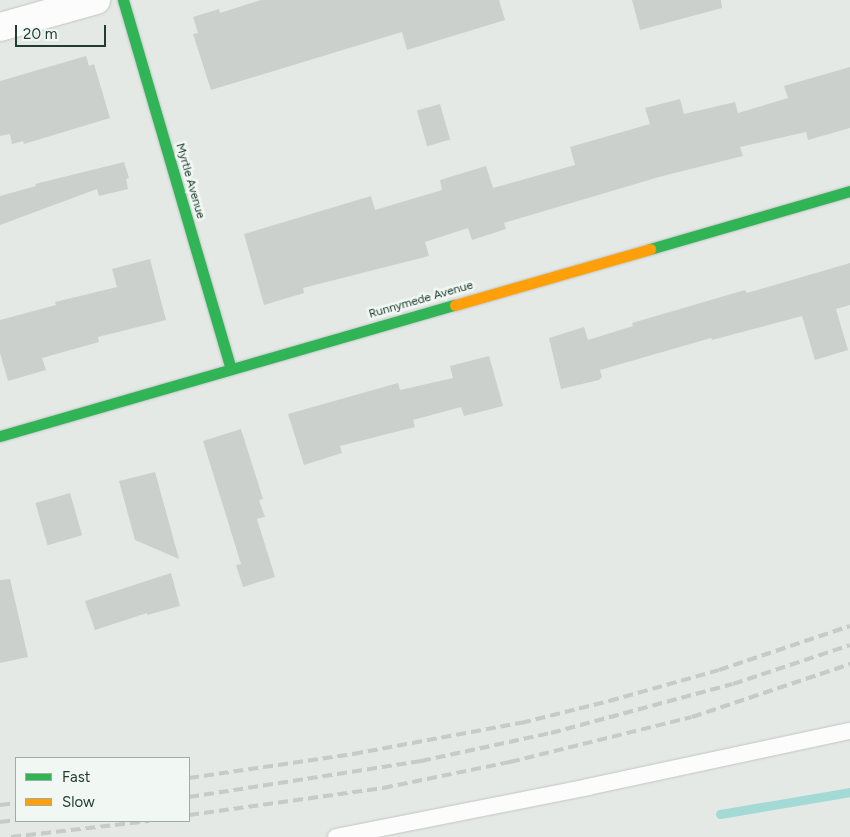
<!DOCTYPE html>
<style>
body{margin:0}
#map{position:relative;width:850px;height:837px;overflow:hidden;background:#e4e9e6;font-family:Figtree,sans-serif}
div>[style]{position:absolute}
.stream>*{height:9px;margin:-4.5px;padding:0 4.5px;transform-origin:4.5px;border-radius:4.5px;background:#a3dad5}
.building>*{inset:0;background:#cbd0cd;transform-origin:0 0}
.roads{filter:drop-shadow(0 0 1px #c1c6c3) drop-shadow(0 0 1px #c1c6c3)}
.lane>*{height:16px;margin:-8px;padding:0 8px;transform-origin:8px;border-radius:8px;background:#fbfcfb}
.street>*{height:28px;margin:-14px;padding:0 14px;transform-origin:14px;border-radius:14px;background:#fbfcfb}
.fast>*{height:11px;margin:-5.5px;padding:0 5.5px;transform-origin:5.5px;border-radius:5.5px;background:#30b455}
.slow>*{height:11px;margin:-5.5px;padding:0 5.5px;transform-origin:5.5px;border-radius:5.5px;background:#ff9f0a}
.rail>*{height:4px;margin-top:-2px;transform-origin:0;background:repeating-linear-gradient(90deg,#c6cac8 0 10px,transparent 0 15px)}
span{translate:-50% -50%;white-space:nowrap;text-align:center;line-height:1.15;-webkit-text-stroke:5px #f1f8f3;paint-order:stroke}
.street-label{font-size:12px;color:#213d2f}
.legend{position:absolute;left:15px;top:757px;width:175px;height:65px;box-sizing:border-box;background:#f1f8f3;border:1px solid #9eada5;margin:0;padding:6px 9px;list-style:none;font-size:15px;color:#213d2f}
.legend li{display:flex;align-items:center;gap:10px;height:25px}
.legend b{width:25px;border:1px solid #9eada5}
.scale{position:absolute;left:15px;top:25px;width:91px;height:22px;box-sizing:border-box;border:2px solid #213d2f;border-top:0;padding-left:6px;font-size:15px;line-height:18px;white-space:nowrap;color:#213d2f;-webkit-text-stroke:4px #f1f8f3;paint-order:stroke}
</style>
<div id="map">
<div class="stream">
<div style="left:720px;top:814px;width:132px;rotate:-9.6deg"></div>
</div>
<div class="building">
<div style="clip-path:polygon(261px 0,499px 0,505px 20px,407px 50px,402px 32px,211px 90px,193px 34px,198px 33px,193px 17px,219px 9px,220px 13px)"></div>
<div style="clip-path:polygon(632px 0,721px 0,722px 8px,640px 30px)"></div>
<div style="clip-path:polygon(86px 56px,89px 66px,94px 64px,110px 118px,24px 144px,23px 141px,12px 144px,10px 134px,0 136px,0 81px)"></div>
<div style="clip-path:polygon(850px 67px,850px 128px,808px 140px,806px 132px,740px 147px,743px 156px,659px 177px,504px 223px,506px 229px,472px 240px,468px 228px,425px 242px,429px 256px,303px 288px,304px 293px,264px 305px,244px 234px,371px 196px,375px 210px,442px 190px,440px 180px,486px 166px,493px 188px,575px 165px,570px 147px,650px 124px,645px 108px,680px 99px,684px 114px,735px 102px,738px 113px,788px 98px,784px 86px)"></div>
<div style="left:440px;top:104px;width:37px;height:24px;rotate:74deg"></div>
<div style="clip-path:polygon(124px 162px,129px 178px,126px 179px,128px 189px,99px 196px,97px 189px,0 225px,0 196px,36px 186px,35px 184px)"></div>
<div style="clip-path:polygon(150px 259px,166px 320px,98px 337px,99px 342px,42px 358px,46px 370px,8px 381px,0 353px,0 320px,56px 305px,55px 302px,117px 287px,112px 269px)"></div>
<div style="clip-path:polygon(850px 263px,850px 305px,836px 309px,848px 350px,815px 360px,802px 316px,712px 340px,711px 338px,600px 370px,602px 377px,599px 380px,561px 389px,549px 338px,584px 327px,588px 340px,633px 326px,632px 323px,745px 290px,747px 293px)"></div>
<div style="clip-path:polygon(489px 356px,503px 406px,464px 416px,461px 407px,413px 420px,415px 427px,340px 446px,342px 453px,304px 465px,288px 414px,398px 383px,400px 390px,453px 378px,450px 366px)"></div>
<div style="clip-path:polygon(241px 429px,263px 499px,259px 500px,265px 517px,257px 519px,275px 577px,243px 587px,236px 565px,241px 564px,203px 441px)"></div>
<div style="clip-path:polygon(155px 472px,179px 559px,135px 540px,119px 481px)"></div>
<div style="left:70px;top:493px;width:44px;height:36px;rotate:74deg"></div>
<div style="clip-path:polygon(171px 573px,180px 606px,147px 615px,147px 613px,95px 630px,85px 601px)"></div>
<div style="clip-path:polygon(10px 579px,28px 657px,0 663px,0 580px)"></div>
</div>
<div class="roads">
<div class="lane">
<div style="left:336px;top:837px;width:257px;rotate:-11.2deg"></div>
<div style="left:588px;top:787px;width:268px;rotate:-12.1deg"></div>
</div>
<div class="street">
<div style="left:0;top:27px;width:100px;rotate:-15.7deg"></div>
</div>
<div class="fast">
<div style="left:123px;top:0;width:384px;rotate:73.7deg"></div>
<div style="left:650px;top:249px;width:208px;rotate:-16.2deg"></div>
<div style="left:0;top:436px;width:473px;rotate:-16.1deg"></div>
</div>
<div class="slow">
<div style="left:455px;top:305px;width:203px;rotate:-16deg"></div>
</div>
</div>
<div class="rail">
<div style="left:189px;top:778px;width:166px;rotate:-8.3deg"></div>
<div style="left:353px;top:754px;width:171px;rotate:-10.5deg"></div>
<div style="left:521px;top:723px;width:91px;rotate:-14deg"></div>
<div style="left:609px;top:701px;width:114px;rotate:-15.7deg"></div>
<div style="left:719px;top:670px;width:138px;rotate:-18.6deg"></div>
<div style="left:189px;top:797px;width:235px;rotate:-8.8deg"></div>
<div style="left:421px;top:761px;width:133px;rotate:-12.2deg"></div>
<div style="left:551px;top:733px;width:188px;rotate:-15.1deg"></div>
<div style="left:733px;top:684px;width:123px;rotate:-18.4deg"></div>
<div style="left:0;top:805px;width:16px;rotate:-7deg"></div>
<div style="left:189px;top:815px;width:196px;rotate:-7.9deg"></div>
<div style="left:383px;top:788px;width:130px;rotate:-11.6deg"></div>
<div style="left:510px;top:762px;width:187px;rotate:-13.9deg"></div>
<div style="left:692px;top:717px;width:167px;rotate:-18.5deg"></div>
<div style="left:0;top:822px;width:16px;rotate:-7deg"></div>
<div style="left:11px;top:837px;width:139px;rotate:-6.6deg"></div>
</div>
<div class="street-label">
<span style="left:190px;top:181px;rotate:74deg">Myrtle Avenue</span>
<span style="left:421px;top:300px;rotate:-16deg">Runnymede Avenue</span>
</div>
<ul class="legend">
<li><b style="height:6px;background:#30b455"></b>Fast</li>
<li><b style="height:6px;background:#ff9f0a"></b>Slow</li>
</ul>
<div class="scale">20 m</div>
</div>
